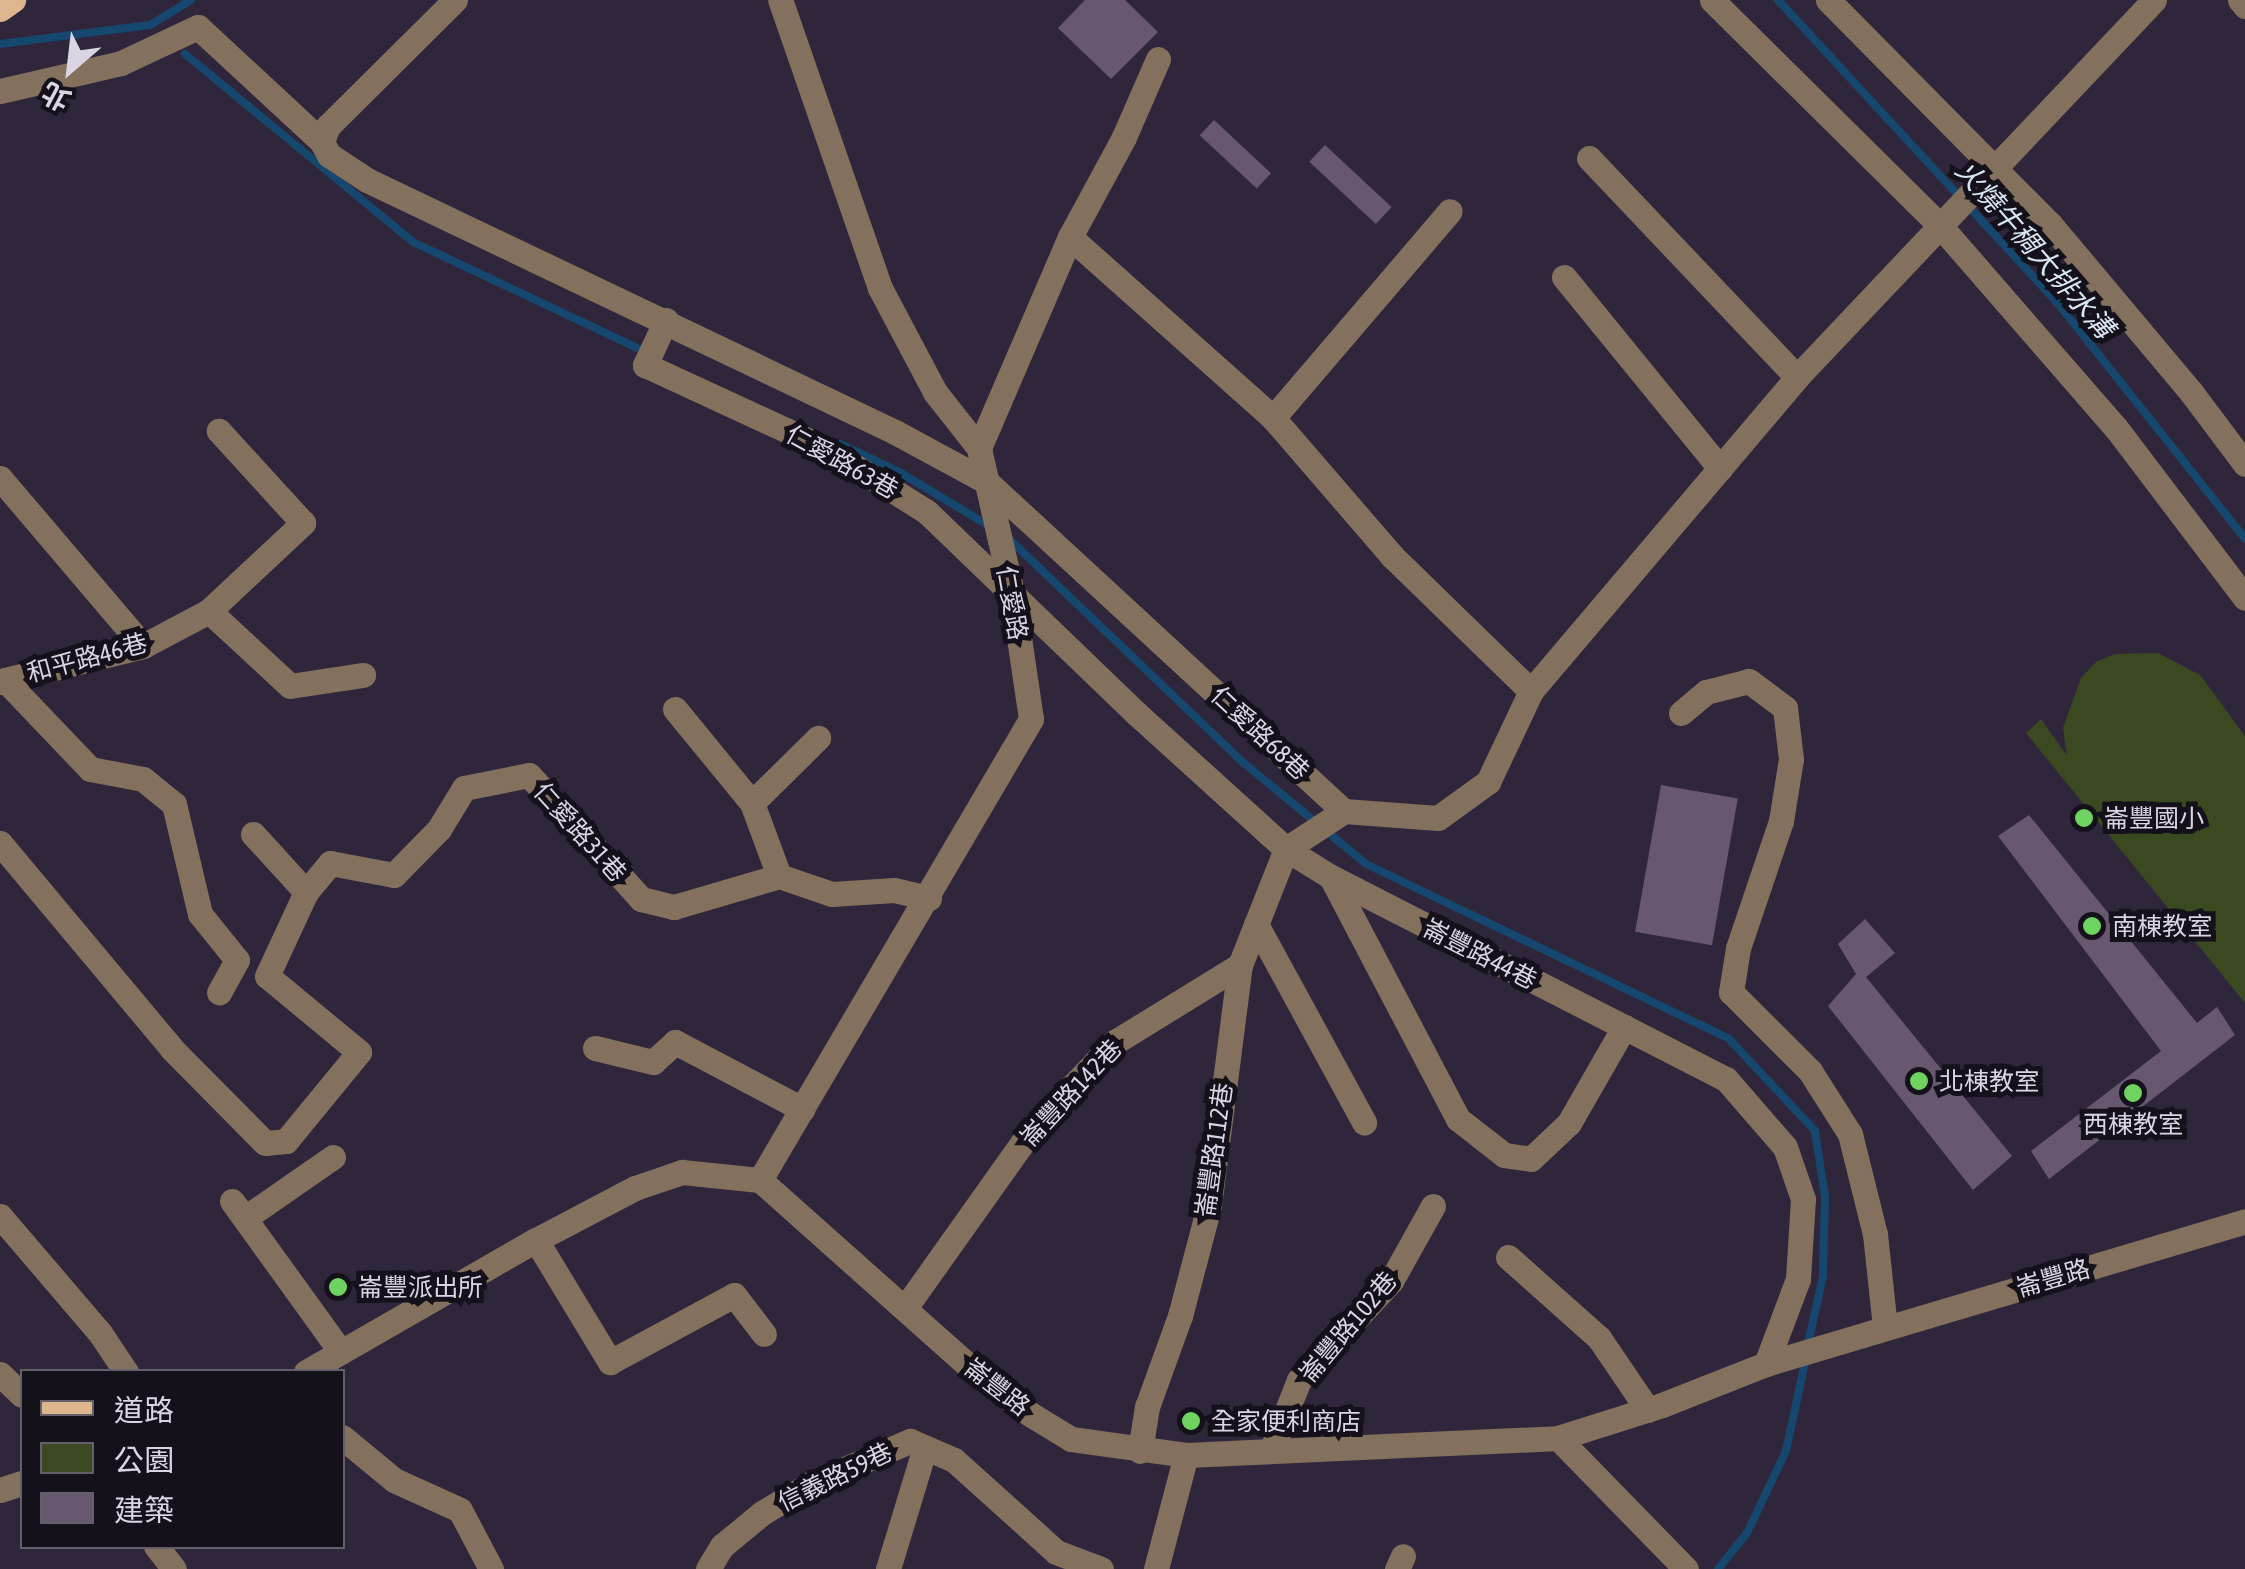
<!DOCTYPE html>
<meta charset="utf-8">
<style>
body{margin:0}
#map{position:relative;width:2245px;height:1569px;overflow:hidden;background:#2f263c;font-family:"Asap Condensed","Noto Sans TC",sans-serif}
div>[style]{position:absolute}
.green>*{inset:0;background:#3b4920}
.stream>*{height:8px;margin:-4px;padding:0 4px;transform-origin:4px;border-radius:4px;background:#16476e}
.building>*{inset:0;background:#68586f;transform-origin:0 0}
.minor>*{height:25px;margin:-12.5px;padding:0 12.5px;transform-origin:12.5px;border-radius:12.5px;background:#83715d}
.major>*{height:25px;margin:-12.5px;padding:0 12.5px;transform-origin:12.5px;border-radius:12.5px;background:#ddb68d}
.dots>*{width:28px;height:28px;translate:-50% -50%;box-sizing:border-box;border:5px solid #15111b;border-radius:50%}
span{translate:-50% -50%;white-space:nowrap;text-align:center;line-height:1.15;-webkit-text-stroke:10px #15111b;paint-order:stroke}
.street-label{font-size:25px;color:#dad4e3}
.poi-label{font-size:25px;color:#dad4e3}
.left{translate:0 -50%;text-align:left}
.water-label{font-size:28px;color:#d8e6f3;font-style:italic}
.legend{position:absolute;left:20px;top:1369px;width:325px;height:180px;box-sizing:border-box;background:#15111b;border:2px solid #645f6b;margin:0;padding:12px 18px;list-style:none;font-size:30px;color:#dad4e3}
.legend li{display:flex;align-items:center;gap:20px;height:50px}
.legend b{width:50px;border:2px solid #645f6b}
.north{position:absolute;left:20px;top:20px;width:100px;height:100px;-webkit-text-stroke:8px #15111b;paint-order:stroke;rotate:208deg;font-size:28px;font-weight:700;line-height:40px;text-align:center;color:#dad4e3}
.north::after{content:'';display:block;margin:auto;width:35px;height:45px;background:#dad4e3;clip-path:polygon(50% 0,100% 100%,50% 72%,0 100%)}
</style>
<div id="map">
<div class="green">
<div style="clip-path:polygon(2158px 653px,2200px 675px,2245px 736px,2245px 1003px,2026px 733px,2041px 719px,2067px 756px,2063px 728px,2081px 678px,2096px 662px,2115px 654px)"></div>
</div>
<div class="stream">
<div style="left:1778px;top:0;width:410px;rotate:47.3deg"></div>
<div style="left:2056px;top:301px;width:304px;rotate:51.5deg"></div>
<div style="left:0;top:44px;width:151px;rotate:-7.2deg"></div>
<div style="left:150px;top:25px;width:48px;rotate:-31.4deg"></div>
<div style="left:185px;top:54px;width:296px;rotate:39.5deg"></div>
<div style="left:413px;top:242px;width:260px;rotate:25.3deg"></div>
<div style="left:841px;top:444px;width:67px;rotate:25.8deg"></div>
<div style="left:901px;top:473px;width:105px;rotate:31deg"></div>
<div style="left:1007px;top:537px;width:323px;rotate:43.7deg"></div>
<div style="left:1240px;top:760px;width:163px;rotate:39.5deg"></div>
<div style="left:1366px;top:864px;width:403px;rotate:25.7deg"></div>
<div style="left:1729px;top:1039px;width:126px;rotate:46.9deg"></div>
<div style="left:1815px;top:1131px;width:67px;rotate:81.4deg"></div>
<div style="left:1825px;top:1197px;width:79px;rotate:91.5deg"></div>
<div style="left:1823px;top:1276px;width:70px;rotate:102.4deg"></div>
<div style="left:1718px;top:1569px;width:46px;rotate:-51.1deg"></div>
<div style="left:1747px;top:1533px;width:91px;rotate:-64.6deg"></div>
<div style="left:1786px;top:1451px;width:95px;rotate:-77.9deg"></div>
</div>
<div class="building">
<div style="clip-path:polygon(1085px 0,1125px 0,1158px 32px,1111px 79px,1058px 28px)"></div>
<div style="left:1214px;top:120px;width:78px;height:21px;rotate:43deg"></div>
<div style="left:1325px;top:145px;width:91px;height:23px;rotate:43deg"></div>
<div style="left:1661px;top:785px;width:78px;height:149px;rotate:10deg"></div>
<div style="clip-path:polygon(2029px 815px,2197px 1023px,2217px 1007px,2235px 1035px,2049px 1179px,2031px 1151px,2161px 1051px,1998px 836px)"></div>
<div style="clip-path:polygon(1865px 919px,1895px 953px,1866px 977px,2012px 1156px,1973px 1190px,1828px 1006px,1856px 974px,1838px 944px)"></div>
</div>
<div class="minor">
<div style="left:455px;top:0;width:179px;rotate:135.2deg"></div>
<div style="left:328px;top:126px;width:17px;rotate:111deg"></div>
<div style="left:322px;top:142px;width:15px;rotate:62deg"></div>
<div style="left:329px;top:155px;width:45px;rotate:33.3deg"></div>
<div style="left:367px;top:180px;width:585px;rotate:25.51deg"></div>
<div style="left:895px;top:432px;width:105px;rotate:28.5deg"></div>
<div style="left:987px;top:482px;width:485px;rotate:42.7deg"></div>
<div style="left:1344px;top:811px;width:94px;rotate:4.3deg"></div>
<div style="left:1438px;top:818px;width:62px;rotate:-35.8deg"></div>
<div style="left:1488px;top:782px;width:101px;rotate:-64.7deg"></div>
<div style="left:1712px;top:0;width:324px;rotate:44.7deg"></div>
<div style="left:1942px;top:228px;width:265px;rotate:49deg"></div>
<div style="left:2116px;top:428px;width:213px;rotate:52.8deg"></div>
<div style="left:1828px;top:0;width:315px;rotate:45.3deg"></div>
<div style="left:2050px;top:224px;width:219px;rotate:50deg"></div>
<div style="left:2191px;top:392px;width:90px;rotate:53.1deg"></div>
<div style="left:2240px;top:0;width:8px;rotate:50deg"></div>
<div style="left:0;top:91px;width:124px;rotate:-13deg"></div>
<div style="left:121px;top:63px;width:85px;rotate:-25.1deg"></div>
<div style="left:198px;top:27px;width:169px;rotate:42.8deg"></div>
<div style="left:1589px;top:158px;width:302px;rotate:46.5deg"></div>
<div style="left:1070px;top:237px;width:272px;rotate:41.7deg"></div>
<div style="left:1273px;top:418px;width:182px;rotate:49.2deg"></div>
<div style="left:1392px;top:556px;width:194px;rotate:44.2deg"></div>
<div style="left:1531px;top:691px;width:412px;rotate:-49.7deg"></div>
<div style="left:1797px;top:377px;width:519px;rotate:-46.56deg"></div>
<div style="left:1564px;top:277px;width:247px;rotate:50.8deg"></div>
<div style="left:666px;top:320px;width:50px;rotate:115deg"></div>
<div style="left:645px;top:365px;width:203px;rotate:24.8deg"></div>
<div style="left:829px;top:450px;width:116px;rotate:32.3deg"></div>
<div style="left:927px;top:512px;width:291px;rotate:43.9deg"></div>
<div style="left:1137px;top:714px;width:201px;rotate:42.2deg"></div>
<div style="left:1286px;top:849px;width:53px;rotate:31.9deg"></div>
<div style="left:1331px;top:877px;width:444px;rotate:27.1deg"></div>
<div style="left:1726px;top:1079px;width:90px;rotate:49.1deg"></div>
<div style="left:1785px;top:1147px;width:55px;rotate:70.9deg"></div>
<div style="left:1803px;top:1199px;width:80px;rotate:93.6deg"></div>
<div style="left:1798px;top:1279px;width:91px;rotate:110.6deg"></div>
<div style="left:1273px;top:418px;width:272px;rotate:-49.5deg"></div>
<div style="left:979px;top:448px;width:230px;rotate:-66.7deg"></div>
<div style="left:1070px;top:237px;width:114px;rotate:-61.6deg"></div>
<div style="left:1124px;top:137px;width:85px;rotate:-66.4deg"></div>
<div style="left:0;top:478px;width:221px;rotate:49.6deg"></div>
<div style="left:209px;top:611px;width:110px;rotate:42.8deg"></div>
<div style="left:290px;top:686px;width:74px;rotate:-8.6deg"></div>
<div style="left:5px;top:680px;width:142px;rotate:-13.8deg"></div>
<div style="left:143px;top:646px;width:75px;rotate:-27.9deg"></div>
<div style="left:209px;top:611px;width:129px;rotate:-43.1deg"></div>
<div style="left:303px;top:523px;width:125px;rotate:-132.4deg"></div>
<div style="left:0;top:682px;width:5px;rotate:-22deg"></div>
<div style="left:5px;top:680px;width:123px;rotate:46.3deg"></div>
<div style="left:90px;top:769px;width:54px;rotate:10.7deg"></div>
<div style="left:143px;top:779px;width:40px;rotate:39deg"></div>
<div style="left:174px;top:804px;width:113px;rotate:76.7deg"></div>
<div style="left:200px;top:914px;width:59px;rotate:51.2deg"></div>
<div style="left:237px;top:960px;width:37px;rotate:119deg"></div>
<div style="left:675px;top:709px;width:122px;rotate:50.7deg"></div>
<div style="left:752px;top:803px;width:78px;rotate:69.7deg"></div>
<div style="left:1681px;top:713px;width:33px;rotate:-40deg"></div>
<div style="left:1706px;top:692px;width:44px;rotate:-14.3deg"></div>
<div style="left:1749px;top:681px;width:45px;rotate:36.9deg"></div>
<div style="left:1785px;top:708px;width:51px;rotate:83.3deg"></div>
<div style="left:1791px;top:759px;width:63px;rotate:99.2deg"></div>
<div style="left:1781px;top:821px;width:134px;rotate:108.7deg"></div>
<div style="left:1738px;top:948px;width:45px;rotate:99deg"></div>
<div style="left:1731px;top:992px;width:112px;rotate:45deg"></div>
<div style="left:1810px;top:1071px;width:75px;rotate:57.6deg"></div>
<div style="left:1850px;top:1134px;width:103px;rotate:76deg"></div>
<div style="left:1875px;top:1234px;width:94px;rotate:83.9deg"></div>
<div style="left:752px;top:803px;width:93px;rotate:-44.6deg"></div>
<div style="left:253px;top:834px;width:79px;rotate:47.6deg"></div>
<div style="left:0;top:843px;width:268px;rotate:50.1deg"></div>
<div style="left:172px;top:1049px;width:132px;rotate:45.3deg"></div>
<div style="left:265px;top:1143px;width:21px;rotate:-5deg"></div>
<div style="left:286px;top:1141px;width:115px;rotate:-50.6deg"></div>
<div style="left:359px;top:1052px;width:119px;rotate:-140.4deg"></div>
<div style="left:267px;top:976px;width:93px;rotate:-65.1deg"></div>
<div style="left:306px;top:892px;width:38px;rotate:-50deg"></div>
<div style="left:330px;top:863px;width:65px;rotate:10.6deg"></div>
<div style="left:394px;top:875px;width:64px;rotate:-45.6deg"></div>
<div style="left:439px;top:829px;width:48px;rotate:-58.6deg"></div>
<div style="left:464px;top:788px;width:66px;rotate:-11.3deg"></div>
<div style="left:529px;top:775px;width:167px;rotate:47.9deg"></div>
<div style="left:641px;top:899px;width:34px;rotate:14deg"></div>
<div style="left:674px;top:907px;width:109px;rotate:-16.4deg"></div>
<div style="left:779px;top:876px;width:56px;rotate:18.8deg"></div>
<div style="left:832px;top:894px;width:62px;rotate:-3.7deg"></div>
<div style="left:894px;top:890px;width:36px;rotate:13deg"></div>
<div style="left:1331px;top:877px;width:273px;rotate:62.3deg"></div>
<div style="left:1458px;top:1119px;width:58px;rotate:38deg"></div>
<div style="left:1504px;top:1155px;width:27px;rotate:8deg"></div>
<div style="left:1531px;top:1159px;width:52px;rotate:-43.5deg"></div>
<div style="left:1569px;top:1123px;width:111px;rotate:-60.2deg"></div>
<div style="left:1256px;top:924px;width:226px;rotate:61.4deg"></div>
<div style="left:595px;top:1048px;width:60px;rotate:13.6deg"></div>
<div style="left:653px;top:1062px;width:30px;rotate:-42deg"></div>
<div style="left:675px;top:1042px;width:144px;rotate:27.8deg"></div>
<div style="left:760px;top:1180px;width:535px;rotate:-59.55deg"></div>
<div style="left:1031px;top:719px;width:123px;rotate:-98.4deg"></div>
<div style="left:1013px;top:597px;width:153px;rotate:-102.9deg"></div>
<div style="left:979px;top:448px;width:71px;rotate:-128.2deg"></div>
<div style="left:935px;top:392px;width:118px;rotate:-117.9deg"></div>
<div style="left:880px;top:288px;width:305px;rotate:-109.1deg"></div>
<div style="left:232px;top:1201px;width:186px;rotate:54.2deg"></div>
<div style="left:0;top:1216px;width:154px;rotate:49.5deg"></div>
<div style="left:100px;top:1333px;width:47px;rotate:56.3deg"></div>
<div style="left:245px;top:1218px;width:107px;rotate:-34.7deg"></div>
<div style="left:536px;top:1240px;width:143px;rotate:58.8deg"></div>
<div style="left:610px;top:1362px;width:141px;rotate:-28.4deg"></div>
<div style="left:734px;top:1295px;width:49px;rotate:52.4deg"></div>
<div style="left:1508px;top:1257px;width:122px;rotate:41.7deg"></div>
<div style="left:1599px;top:1338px;width:87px;rotate:55.8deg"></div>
<div style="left:905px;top:1308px;width:226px;rotate:-54.6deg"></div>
<div style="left:1036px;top:1124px;width:114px;rotate:-46.1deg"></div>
<div style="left:1115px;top:1042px;width:147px;rotate:-31.6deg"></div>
<div style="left:306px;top:1372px;width:265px;rotate:-29.9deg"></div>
<div style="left:536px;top:1240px;width:112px;rotate:-27.7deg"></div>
<div style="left:635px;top:1188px;width:50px;rotate:-18.8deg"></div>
<div style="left:682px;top:1172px;width:78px;rotate:5.9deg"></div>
<div style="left:760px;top:1180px;width:284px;rotate:41.7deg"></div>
<div style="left:972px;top:1369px;width:73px;rotate:37.8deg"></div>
<div style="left:1030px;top:1414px;width:48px;rotate:31.4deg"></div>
<div style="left:1071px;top:1439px;width:116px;rotate:7.9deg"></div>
<div style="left:1186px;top:1455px;width:372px;rotate:-2.6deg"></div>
<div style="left:1558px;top:1438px;width:109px;rotate:-17.6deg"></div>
<div style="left:1662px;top:1405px;width:112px;rotate:-21.5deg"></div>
<div style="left:1766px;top:1364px;width:500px;rotate:-16.6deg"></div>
<div style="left:0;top:1374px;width:30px;rotate:44deg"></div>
<div style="left:342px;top:1437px;width:67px;rotate:39.6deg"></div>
<div style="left:394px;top:1480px;width:72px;rotate:24.4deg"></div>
<div style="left:460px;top:1510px;width:67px;rotate:62.3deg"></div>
<div style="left:1558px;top:1438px;width:183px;rotate:45.7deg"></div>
<div style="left:1140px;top:1451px;width:45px;rotate:-81deg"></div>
<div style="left:1147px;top:1407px;width:97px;rotate:-70.1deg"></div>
<div style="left:1180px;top:1316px;width:114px;rotate:-75.2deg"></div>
<div style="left:1209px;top:1206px;width:243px;rotate:-82.7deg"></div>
<div style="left:1240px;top:965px;width:125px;rotate:-68.4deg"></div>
<div style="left:1286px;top:849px;width:69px;rotate:-33.2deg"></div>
<div style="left:1271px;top:1451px;width:76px;rotate:-68.5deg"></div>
<div style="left:1299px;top:1380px;width:135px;rotate:-47.1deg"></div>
<div style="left:1391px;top:1281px;width:86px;rotate:-60.8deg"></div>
<div style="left:0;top:1490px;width:23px;rotate:-18deg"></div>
<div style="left:156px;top:1546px;width:29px;rotate:52deg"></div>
<div style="left:708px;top:1569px;width:27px;rotate:-59deg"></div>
<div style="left:722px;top:1546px;width:52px;rotate:-39.5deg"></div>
<div style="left:762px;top:1513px;width:58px;rotate:-31deg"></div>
<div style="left:812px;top:1483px;width:107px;rotate:-23.2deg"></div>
<div style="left:910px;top:1441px;width:48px;rotate:23.4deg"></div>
<div style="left:954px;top:1460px;width:137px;rotate:42deg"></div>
<div style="left:1056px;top:1552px;width:48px;rotate:20.7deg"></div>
<div style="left:888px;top:1569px;width:127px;rotate:-73.1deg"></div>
<div style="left:1156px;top:1569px;width:118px;rotate:-75.3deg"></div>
<div style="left:1397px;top:1569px;width:14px;rotate:-65deg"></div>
</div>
<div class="major">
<div style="left:0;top:9px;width:16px;rotate:-35deg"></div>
</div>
<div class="dots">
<div style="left:2084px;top:818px;background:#6ed360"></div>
<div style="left:2092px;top:926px;background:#6ed360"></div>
<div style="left:1919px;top:1081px;background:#6ed360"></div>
<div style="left:2133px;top:1093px;background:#6ed360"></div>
<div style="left:338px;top:1287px;background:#6ed360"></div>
<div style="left:1191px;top:1421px;background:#6ed360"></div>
</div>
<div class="street-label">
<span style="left:842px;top:462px;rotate:29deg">仁愛路63巷</span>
<span style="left:1012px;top:603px;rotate:80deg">仁愛路</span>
<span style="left:87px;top:658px;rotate:-15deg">和平路46巷</span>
<span style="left:1260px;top:733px;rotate:43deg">仁愛路68巷</span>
<span style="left:580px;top:832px;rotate:48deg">仁愛路31巷</span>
<span style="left:1480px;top:954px;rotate:27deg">崙豐路44巷</span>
<span style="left:1071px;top:1093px;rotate:-47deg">崙豐路142巷</span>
<span style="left:1214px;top:1150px;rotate:-82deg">崙豐路112巷</span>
<span style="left:2053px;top:1278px;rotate:-16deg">崙豐路</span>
<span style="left:1348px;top:1327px;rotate:-50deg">崙豐路102巷</span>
<span style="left:997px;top:1387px;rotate:38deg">崙豐路</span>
<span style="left:835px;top:1477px;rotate:-26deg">信義路59巷</span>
</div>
<div class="poi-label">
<span class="left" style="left:2104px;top:818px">崙豐國小</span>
<span class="left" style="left:2112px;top:926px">南棟教室</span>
<span class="left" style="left:1939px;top:1081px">北棟教室</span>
<span style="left:2133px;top:1124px">西棟教室</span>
<span class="left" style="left:358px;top:1287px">崙豐派出所</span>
<span class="left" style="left:1211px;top:1421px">全家便利商店</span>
</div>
<div class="water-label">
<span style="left:2035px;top:249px;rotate:49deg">火燒牛稠大排水溝</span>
</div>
<ul class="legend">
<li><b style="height:12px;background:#ddb68d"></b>道路</li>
<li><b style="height:28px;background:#3b4920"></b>公園</li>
<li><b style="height:28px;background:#68586f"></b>建築</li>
</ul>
<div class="north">北</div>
</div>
